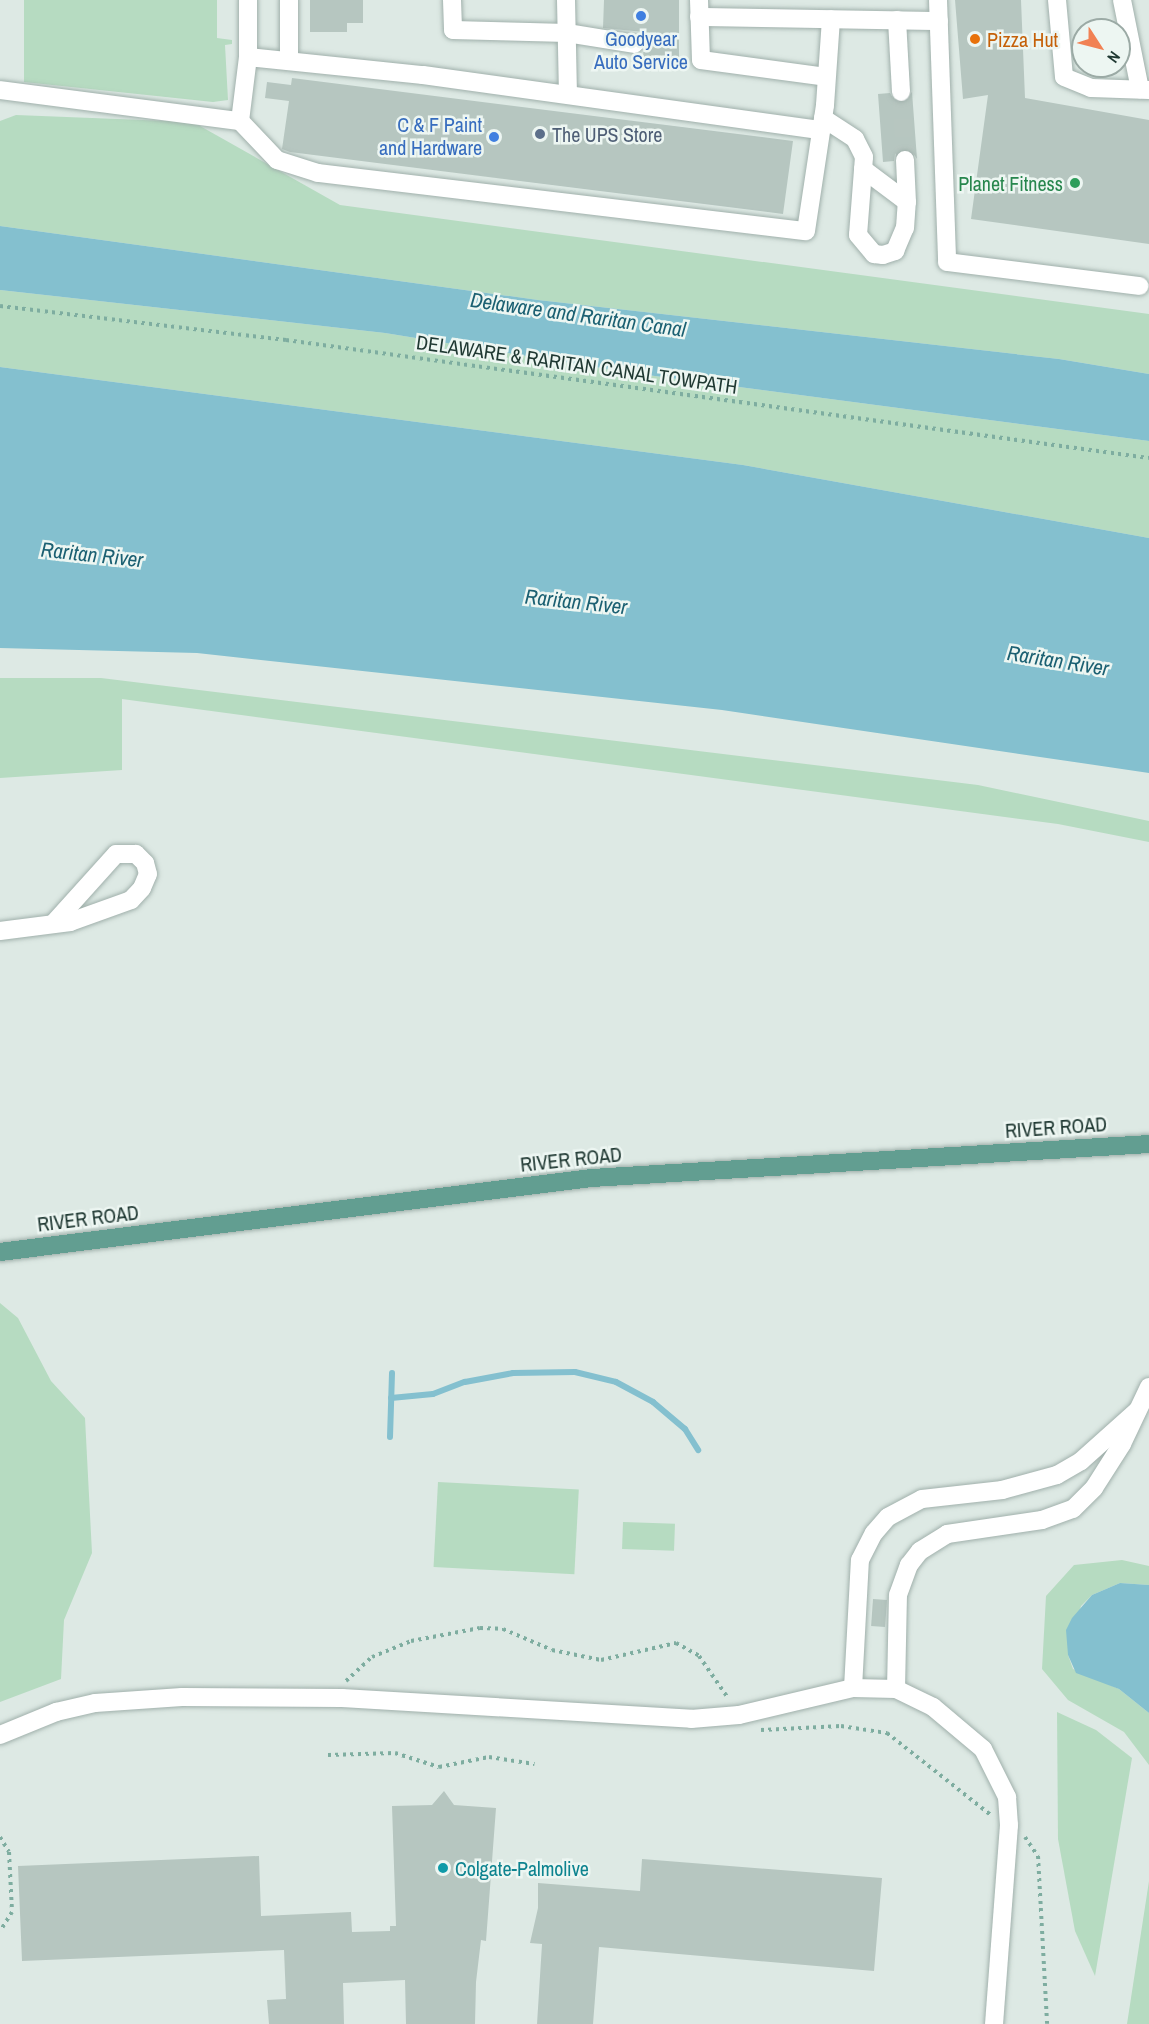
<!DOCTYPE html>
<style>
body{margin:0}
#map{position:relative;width:1149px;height:2024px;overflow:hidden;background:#dde9e4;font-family:"Archivo Narrow",sans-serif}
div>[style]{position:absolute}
.green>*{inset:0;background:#b6dbc1;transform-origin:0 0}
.water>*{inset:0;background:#84c0cf}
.stream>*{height:6px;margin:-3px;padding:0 3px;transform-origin:3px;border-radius:3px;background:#84c0cf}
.building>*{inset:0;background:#b6c6c0;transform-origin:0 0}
.minor-tunnel>*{height:18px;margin-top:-9px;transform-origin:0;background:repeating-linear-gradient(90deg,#b7c6c0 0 18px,transparent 0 27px)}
.path>*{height:4px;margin-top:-2px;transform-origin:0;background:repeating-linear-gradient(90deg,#7eada0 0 3px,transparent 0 7.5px)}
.roads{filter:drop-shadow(0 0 2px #a0b0ab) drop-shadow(0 0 2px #a0b0ab)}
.minor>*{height:18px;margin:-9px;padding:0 9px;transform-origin:9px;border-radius:9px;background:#fff}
.major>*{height:18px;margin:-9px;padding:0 9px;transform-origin:9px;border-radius:9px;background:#629e91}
.dots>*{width:16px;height:16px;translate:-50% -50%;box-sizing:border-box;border:3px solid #edf6f2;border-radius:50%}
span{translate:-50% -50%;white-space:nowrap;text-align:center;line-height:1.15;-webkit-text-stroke:5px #edf6f2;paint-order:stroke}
.shop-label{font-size:20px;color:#366cbe}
.right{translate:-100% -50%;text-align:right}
.food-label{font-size:20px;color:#c56008}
.left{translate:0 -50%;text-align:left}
.service-label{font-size:20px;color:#4e5e75}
.leisure-label{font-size:20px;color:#27864d}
.street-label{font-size:20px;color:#1f3832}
.culture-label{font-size:20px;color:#0d838f}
.water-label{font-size:21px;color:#1b6072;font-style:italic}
.north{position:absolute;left:1071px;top:18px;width:60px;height:60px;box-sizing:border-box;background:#edf6f2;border:2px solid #9baaa5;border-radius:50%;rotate:126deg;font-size:16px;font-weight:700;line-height:24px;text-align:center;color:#1f3832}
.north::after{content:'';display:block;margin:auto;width:21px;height:27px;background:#f18154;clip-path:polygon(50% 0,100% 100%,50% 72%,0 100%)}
</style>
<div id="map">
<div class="green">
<div style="clip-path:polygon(24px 0,217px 0,217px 38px,232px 40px,232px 44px,225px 45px,228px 100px,213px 102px,24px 82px)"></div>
<div style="clip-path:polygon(16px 115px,193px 122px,340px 205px,1149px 314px,1149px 374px,1059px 359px,538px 300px,0 226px,0 121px)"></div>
<div style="clip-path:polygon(0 290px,385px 333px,632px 373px,1149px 441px,1149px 538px,743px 465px,0 367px)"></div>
<div style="clip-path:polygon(0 678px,101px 678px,978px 785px,1149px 821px,1149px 842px,1058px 824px,122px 699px,122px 770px,0 778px)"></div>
<div style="clip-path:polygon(0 1303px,18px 1318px,51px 1381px,85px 1418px,92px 1553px,64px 1620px,61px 1679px,0 1702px)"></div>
<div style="left:438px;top:1482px;width:141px;height:85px;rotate:3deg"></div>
<div style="left:623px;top:1522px;width:52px;height:27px;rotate:2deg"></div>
<div style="clip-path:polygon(1122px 1560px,1149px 1566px,1149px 1585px,1120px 1583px,1092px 1595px,1081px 1606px,1068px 1655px,1073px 1669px,1119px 1689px,1149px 1713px,1149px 1765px,1124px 1732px,1068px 1700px,1042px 1669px,1046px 1596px,1074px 1565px)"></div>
<div style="clip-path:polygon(1057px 1712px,1096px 1730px,1132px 1758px,1095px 1976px,1075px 1931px,1058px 1839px)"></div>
<div style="clip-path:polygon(1149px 1881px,1149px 2024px,1127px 2024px)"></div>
</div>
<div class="water">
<div style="clip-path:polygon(0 226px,538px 300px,1059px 359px,1149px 374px,1149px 441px,632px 373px,385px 333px,0 290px)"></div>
<div style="clip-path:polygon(0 367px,743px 465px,1149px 538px,1149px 773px,722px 710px,197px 653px,0 648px)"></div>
<div style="clip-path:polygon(1120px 1583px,1149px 1585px,1149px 1713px,1119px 1689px,1076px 1673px,1068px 1655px,1066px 1630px,1072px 1618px,1092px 1595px)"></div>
</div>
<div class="stream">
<div style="left:391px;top:1398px;width:42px;rotate:-5.4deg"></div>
<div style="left:433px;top:1394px;width:34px;rotate:-21deg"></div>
<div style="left:465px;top:1382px;width:49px;rotate:-10.6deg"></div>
<div style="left:513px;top:1373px;width:62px;rotate:-0.9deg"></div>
<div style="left:575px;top:1372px;width:42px;rotate:13.7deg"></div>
<div style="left:616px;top:1382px;width:42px;rotate:28.4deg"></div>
<div style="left:653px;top:1402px;width:42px;rotate:40.2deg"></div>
<div style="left:685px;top:1429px;width:25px;rotate:58deg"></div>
<div style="left:390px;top:1437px;width:64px;rotate:-88.2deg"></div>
</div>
<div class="building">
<div style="clip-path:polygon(310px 0,363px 0,363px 23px,347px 23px,347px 32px,310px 32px)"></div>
<div style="clip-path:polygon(604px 0,679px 0,679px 63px,643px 63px,644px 32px,603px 28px)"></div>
<div style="clip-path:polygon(955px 0,1021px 0,1025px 98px,1149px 120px,1149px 244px,971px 219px,988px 95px,963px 99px)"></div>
<div style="clip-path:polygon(292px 78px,793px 141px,783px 214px,290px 152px,282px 149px,289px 101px,265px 98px,267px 82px,291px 85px)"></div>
<div style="clip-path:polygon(912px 92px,917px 159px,911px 150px,904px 149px,895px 154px,894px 161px,883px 162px,878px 94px,890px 93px,895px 102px,902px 103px)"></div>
<div style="left:873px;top:1599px;width:14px;height:27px;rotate:4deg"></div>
<div style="clip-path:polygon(444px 1791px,454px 1805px,496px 1808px,486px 1941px,481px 1940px,476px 1982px,475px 2024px,406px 2024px,405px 1980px,343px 1983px,344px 2024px,269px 2024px,267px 2000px,286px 1999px,284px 1950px,22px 1961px,18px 1866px,259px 1856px,261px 1916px,351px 1912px,352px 1932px,390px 1931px,390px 1926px,396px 1926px,392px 1806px,432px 1805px)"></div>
<div style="clip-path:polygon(642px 1859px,882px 1878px,874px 1971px,599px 1947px,593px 2024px,537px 2024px,542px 1944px,530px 1943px,538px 1908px,538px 1883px,640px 1891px)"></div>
</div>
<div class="minor-tunnel">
<div style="left:901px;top:92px;width:68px;rotate:86.6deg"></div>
</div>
<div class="path">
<div style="left:0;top:306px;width:288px;rotate:6.8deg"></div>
<div style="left:286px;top:340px;width:871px;rotate:7.79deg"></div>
<div style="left:346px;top:1681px;width:35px;rotate:-43deg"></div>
<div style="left:372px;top:1657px;width:42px;rotate:-22.3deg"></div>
<div style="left:411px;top:1641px;width:70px;rotate:-10.7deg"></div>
<div style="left:480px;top:1628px;width:23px;rotate:2deg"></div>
<div style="left:503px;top:1629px;width:53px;rotate:23.2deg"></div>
<div style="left:552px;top:1650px;width:50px;rotate:11.5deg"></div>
<div style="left:601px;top:1660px;width:77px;rotate:-12.8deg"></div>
<div style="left:676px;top:1643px;width:26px;rotate:29deg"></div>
<div style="left:699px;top:1656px;width:51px;rotate:55.4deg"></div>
<div style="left:761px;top:1730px;width:80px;rotate:-2.9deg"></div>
<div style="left:841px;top:1726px;width:47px;rotate:8.7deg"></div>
<div style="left:887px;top:1733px;width:132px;rotate:38.3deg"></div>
<div style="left:328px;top:1755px;width:67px;rotate:-1.7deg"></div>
<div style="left:395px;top:1753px;width:46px;rotate:17.7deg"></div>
<div style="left:439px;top:1767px;width:51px;rotate:-11.3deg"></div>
<div style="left:489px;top:1757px;width:46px;rotate:8.8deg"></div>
<div style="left:0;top:1837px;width:17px;rotate:59deg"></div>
<div style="left:9px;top:1852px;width:60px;rotate:87.1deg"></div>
<div style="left:12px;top:1912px;width:22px;rotate:122deg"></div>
<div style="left:1025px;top:1837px;width:23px;rotate:56deg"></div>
<div style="left:1038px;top:1856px;width:168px;rotate:86.9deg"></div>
</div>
<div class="roads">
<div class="minor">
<div style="left:248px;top:0;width:57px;rotate:90deg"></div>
<div style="left:248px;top:57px;width:64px;rotate:97.1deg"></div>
<div style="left:240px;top:121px;width:54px;rotate:46.5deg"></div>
<div style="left:277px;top:160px;width:43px;rotate:17.6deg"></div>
<div style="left:318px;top:173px;width:491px;rotate:6.8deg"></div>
<div style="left:806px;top:231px;width:127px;rotate:-81.4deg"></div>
<div style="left:825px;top:105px;width:86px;rotate:-86deg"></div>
<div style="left:452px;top:0;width:30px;rotate:88deg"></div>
<div style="left:453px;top:30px;width:114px;rotate:1.5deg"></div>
<div style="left:567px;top:33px;width:68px;rotate:9.3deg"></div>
<div style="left:566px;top:0;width:94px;rotate:88.8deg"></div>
<div style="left:699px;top:0;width:60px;rotate:88.1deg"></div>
<div style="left:701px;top:60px;width:126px;rotate:7.7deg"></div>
<div style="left:938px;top:0;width:262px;rotate:88deg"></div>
<div style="left:947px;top:262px;width:194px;rotate:7.1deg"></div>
<div style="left:1057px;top:0;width:77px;rotate:84.8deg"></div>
<div style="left:1064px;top:77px;width:29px;rotate:22deg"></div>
<div style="left:1091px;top:88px;width:58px;rotate:2deg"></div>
<div style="left:1122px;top:0;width:91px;rotate:78.6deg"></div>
<div style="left:699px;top:17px;width:240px;rotate:1deg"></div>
<div style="left:897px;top:20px;width:72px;rotate:86.8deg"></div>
<div style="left:248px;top:57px;width:176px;rotate:5.9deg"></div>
<div style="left:423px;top:75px;width:402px;rotate:7.9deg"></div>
<div style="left:289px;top:61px;width:61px;rotate:-90deg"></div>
<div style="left:0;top:90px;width:242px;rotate:7.4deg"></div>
<div style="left:823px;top:118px;width:38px;rotate:33deg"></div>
<div style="left:855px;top:139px;width:20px;rotate:63deg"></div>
<div style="left:864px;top:157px;width:78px;rotate:94.4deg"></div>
<div style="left:858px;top:235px;width:25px;rotate:50deg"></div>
<div style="left:874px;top:254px;width:9px;rotate:6deg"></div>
<div style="left:883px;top:255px;width:13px;rotate:-18deg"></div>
<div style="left:895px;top:251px;width:25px;rotate:-67deg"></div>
<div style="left:905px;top:228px;width:26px;rotate:-86deg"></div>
<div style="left:907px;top:202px;width:55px;rotate:-143.1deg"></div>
<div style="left:905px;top:160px;width:42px;rotate:87.3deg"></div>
<div style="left:0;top:931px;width:71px;rotate:-7.3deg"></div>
<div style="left:70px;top:922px;width:65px;rotate:-19.8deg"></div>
<div style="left:131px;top:900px;width:16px;rotate:-47deg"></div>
<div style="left:142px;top:888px;width:15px;rotate:-67deg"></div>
<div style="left:148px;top:874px;width:11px;rotate:-105deg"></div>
<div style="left:145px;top:863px;width:13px;rotate:-135deg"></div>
<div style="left:136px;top:854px;width:20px;rotate:180deg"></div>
<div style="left:116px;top:854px;width:94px;rotate:132deg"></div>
<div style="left:853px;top:1688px;width:128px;rotate:-86.9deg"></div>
<div style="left:860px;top:1560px;width:30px;rotate:-63deg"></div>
<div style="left:874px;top:1533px;width:21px;rotate:-49deg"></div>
<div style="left:888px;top:1517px;width:38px;rotate:-28deg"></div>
<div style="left:922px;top:1499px;width:81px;rotate:-6.4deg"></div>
<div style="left:1002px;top:1490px;width:57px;rotate:-15.3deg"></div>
<div style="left:1057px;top:1475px;width:28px;rotate:-30deg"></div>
<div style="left:1081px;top:1461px;width:75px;rotate:-41.8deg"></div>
<div style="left:896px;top:1689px;width:94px;rotate:-88.8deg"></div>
<div style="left:898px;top:1595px;width:32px;rotate:-70deg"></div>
<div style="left:909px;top:1565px;width:18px;rotate:-52deg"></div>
<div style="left:920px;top:1551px;width:32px;rotate:-32deg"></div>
<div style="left:947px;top:1534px;width:96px;rotate:-8.4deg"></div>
<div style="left:1042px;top:1520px;width:33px;rotate:-20deg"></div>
<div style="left:1073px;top:1509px;width:30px;rotate:-45deg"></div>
<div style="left:1094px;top:1488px;width:52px;rotate:-57.5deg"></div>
<div style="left:1122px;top:1444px;width:63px;rotate:-64.7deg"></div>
<div style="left:0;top:1735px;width:61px;rotate:-22.3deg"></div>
<div style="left:56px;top:1712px;width:40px;rotate:-13deg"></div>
<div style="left:95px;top:1703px;width:87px;rotate:-3.9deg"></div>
<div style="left:182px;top:1697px;width:160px;rotate:0.4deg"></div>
<div style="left:342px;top:1698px;width:350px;rotate:3.4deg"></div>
<div style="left:691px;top:1719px;width:48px;rotate:-4.8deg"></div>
<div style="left:739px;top:1715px;width:117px;rotate:-13.3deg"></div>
<div style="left:853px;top:1688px;width:43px;rotate:1.3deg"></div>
<div style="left:896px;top:1689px;width:41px;rotate:25.9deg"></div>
<div style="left:933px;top:1707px;width:65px;rotate:40deg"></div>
<div style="left:983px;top:1749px;width:54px;rotate:63.4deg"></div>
<div style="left:1007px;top:1797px;width:28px;rotate:86deg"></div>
<div style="left:1009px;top:1825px;width:200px;rotate:94.3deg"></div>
</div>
<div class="major">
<div style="left:0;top:1252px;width:597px;rotate:-7.13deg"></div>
<div style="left:592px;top:1178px;width:558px;rotate:-3.49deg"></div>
</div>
</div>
<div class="dots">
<div style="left:641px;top:16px;background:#3f7fe0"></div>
<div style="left:975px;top:39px;background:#e8710a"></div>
<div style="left:540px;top:134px;background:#5c6f8a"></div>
<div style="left:494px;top:137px;background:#3f7fe0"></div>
<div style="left:1075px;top:183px;background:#2e9e5b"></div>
<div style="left:443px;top:1868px;background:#0f9aa8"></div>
</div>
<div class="shop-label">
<span style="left:641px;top:50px">Goodyear<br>Auto Service</span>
<span class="right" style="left:482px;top:136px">C &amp; F Paint<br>and Hardware</span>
</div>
<div class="food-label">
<span class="left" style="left:987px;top:39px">Pizza Hut</span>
</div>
<div class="service-label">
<span class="left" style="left:552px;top:134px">The UPS Store</span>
</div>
<div class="leisure-label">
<span class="right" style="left:1063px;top:183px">Planet Fitness</span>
</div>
<div class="street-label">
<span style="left:577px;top:364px;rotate:8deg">DELAWARE &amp; RARITAN CANAL TOWPATH</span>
<span style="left:1056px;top:1127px;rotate:-4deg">RIVER ROAD</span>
<span style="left:571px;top:1159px;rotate:-6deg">RIVER ROAD</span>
<span style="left:88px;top:1218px;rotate:-7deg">RIVER ROAD</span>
</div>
<div class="culture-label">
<span class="left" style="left:455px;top:1868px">Colgate-Palmolive</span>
</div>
<div class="water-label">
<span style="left:578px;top:315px;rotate:8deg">Delaware and Raritan Canal</span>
<span style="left:92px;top:555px;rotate:6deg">Raritan River</span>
<span style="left:576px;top:602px;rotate:6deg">Raritan River</span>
<span style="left:1058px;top:661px;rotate:9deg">Raritan River</span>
</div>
<div class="north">N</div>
</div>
